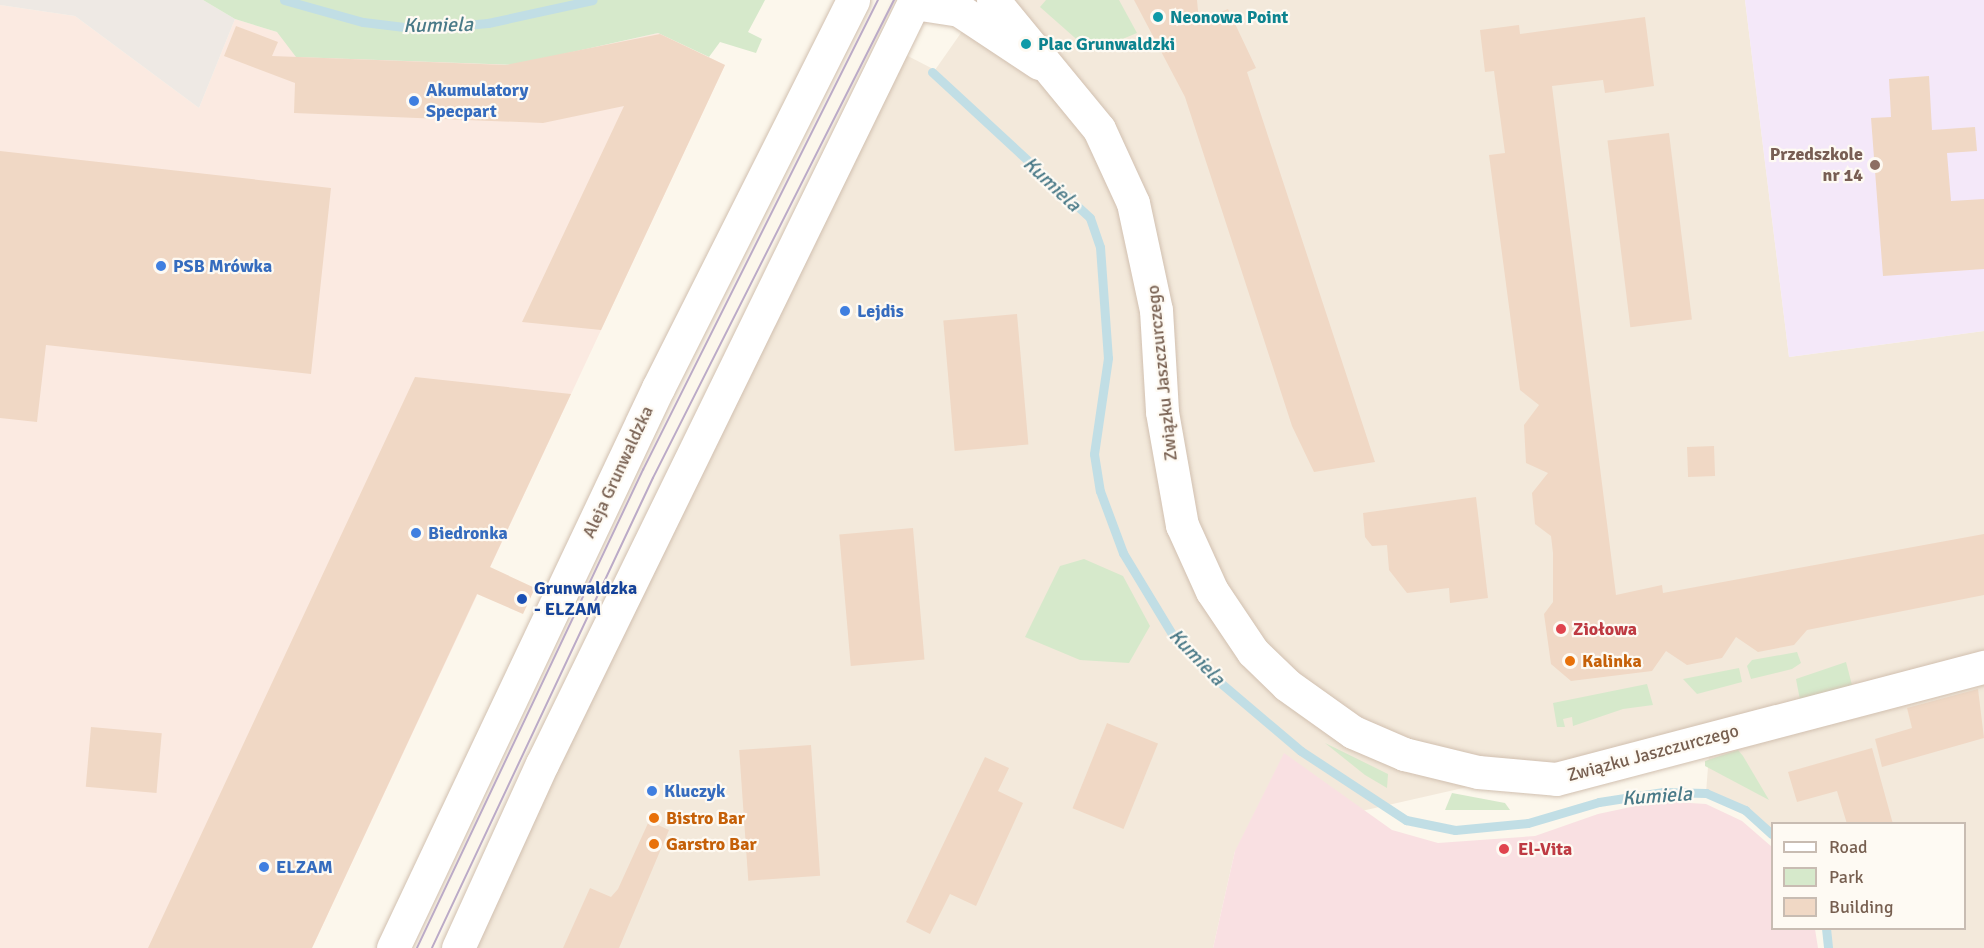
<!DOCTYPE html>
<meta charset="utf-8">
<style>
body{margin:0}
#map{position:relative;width:1984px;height:948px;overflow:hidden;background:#fcf7ec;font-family:Signika,sans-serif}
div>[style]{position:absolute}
.residential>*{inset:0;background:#f3e9db}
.commercial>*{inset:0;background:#fbeae1}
.industrial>*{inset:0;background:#eee9e4}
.education>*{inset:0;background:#f4e8f9}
.medical>*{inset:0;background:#f9e0e2}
.green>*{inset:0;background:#d6e9cb}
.stream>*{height:9px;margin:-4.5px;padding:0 4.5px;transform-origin:4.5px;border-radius:4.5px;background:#c1dee5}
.building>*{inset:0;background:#f0d8c5;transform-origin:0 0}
.roads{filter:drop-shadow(0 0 2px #d1c0b0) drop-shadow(0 0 2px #d1c0b0)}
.secondary>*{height:33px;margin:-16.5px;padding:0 16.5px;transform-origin:16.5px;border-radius:16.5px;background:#fff}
.tram>*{height:1.5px;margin:-0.75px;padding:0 0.75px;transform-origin:0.75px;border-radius:0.75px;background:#bbaac7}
.dots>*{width:16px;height:16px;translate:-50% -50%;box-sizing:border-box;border:3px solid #fefaf3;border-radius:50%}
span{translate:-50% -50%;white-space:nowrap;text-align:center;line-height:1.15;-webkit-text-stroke:4.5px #fefaf3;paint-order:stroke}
.culture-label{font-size:18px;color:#0d838f;font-weight:700}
.left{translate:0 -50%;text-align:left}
.shop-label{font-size:18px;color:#366cbe;font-weight:700}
.education-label{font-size:18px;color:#785e54;font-weight:700}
.right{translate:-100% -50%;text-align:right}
.street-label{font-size:18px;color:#775f50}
.transit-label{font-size:18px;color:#164399;font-weight:700}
.health-label{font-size:18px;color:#be3a42;font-weight:700}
.food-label{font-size:18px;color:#c56008;font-weight:700}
.water-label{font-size:20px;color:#4a7a88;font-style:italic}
.legend{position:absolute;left:1771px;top:822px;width:195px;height:108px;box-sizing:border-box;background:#fefaf3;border:2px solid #c8bcb2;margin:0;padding:8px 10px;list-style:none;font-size:18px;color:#775f50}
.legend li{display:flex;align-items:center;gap:12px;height:30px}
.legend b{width:30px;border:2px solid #c8bcb2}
</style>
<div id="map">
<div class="residential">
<div style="clip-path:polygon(984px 0,1745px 0,1789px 357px,1984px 331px,1984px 659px,1556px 767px,1322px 820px,1235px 851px,1213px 948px,472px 948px,799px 264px,906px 55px,935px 70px)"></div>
<div style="clip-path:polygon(1984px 682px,1984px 948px,1828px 948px,1826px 929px,1964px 928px,1964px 824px,1772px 824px,1772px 834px,1745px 810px,1706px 793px,1709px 754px)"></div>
</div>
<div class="commercial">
<div style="clip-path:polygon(0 5px,75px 16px,199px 108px,235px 19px,277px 32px,514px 65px,658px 33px,725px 65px,312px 948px,0 948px)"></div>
</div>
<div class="industrial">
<div style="clip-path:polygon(0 0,203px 0,235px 19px,199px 108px,75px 16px,0 5px)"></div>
</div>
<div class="education">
<div style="clip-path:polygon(1745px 0,1984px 0,1984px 331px,1789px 357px)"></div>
</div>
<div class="medical">
<div style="clip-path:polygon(1284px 753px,1392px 830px,1438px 843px,1535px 836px,1598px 814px,1659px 801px,1706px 804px,1742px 821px,1772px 847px,1772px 928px,1815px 929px,1818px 948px,1213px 948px,1235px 851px)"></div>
</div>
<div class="green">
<div style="clip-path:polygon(203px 0,765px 0,748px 32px,762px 39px,756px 53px,720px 42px,709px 57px,658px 33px,514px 65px,296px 57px,277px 32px,235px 19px)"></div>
<div style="clip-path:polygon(1046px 0,1119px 0,1137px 33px,1091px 52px,1040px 7px)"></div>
<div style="clip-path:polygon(1084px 559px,1123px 576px,1150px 626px,1129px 663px,1080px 660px,1025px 637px,1060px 566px)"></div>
<div style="clip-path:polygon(1797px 652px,1801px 663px,1792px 669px,1751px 679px,1747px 666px,1752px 660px)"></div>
<div style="clip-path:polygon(1846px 662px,1852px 685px,1800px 700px,1796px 679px)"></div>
<div style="clip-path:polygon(1739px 668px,1742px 682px,1697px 694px,1683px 679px)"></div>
<div style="clip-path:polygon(1647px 684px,1653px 705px,1623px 709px,1573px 726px,1572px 717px,1563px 719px,1565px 727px,1557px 727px,1553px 703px)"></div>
<div style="clip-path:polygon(1325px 743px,1388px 774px,1387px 788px,1365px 775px)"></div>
<div style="clip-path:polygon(1738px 750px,1743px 756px,1769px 800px,1705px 766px,1705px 761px)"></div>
<div style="clip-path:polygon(1452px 793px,1505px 803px,1510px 810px,1445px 810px)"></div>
</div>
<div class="stream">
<div style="left:284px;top:0;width:82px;rotate:15.6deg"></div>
<div style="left:363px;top:22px;width:58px;rotate:6.9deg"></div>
<div style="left:421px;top:29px;width:67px;rotate:-5.1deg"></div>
<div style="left:488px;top:23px;width:107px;rotate:-12.4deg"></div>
<div style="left:932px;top:72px;width:215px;rotate:42.7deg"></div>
<div style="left:1090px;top:218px;width:31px;rotate:71deg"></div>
<div style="left:1100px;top:247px;width:111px;rotate:85.9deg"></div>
<div style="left:1108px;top:358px;width:97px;rotate:98.3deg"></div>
<div style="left:1094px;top:454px;width:37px;rotate:81deg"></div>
<div style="left:1100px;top:491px;width:66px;rotate:69.6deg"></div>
<div style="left:1123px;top:553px;width:95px;rotate:58.8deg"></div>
<div style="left:1172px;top:634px;width:46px;rotate:47.6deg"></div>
<div style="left:1203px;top:668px;width:128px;rotate:40.3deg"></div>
<div style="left:1301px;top:751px;width:126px;rotate:33.3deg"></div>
<div style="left:1406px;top:820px;width:50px;rotate:11.5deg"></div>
<div style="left:1455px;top:830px;width:73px;rotate:-5.5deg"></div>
<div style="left:1528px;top:823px;width:74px;rotate:-16.5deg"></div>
<div style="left:1599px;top:802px;width:65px;rotate:-8.9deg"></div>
<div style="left:1663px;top:792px;width:43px;rotate:1.3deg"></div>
<div style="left:1706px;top:793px;width:43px;rotate:23.6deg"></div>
<div style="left:1745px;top:810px;width:36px;rotate:42deg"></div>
<div style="left:1826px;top:928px;width:20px;rotate:84deg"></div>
</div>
<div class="building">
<div style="clip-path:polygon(1134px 0,1197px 0,1199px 21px,1228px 9px,1256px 68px,1247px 72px,1375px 462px,1314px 472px,1292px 426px,1185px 97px)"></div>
<div style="clip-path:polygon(1645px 17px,1654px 86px,1605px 93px,1603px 80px,1552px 86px,1616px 595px,1662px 585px,1663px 593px,1984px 534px,1984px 595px,1807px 630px,1794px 645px,1758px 652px,1736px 637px,1722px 658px,1687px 665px,1666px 651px,1652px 671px,1571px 681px,1551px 664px,1544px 614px,1553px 602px,1553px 553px,1551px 536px,1535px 524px,1532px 493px,1548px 473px,1526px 463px,1524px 425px,1539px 405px,1520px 390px,1489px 155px,1505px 153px,1494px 71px,1485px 72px,1480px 30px,1519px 25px,1520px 34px)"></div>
<div style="clip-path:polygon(236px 26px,278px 42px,272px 56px,506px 65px,660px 34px,725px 65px,601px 330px,522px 322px,624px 106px,543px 123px,294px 113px,295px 83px,224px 56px)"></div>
<div style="clip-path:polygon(1929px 76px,1932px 130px,1975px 127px,1977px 151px,1947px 153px,1951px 201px,1984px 199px,1984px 269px,1883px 276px,1871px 118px,1891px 117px,1889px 79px)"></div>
<div style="left:1669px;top:133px;width:188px;height:62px;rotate:83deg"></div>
<div style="clip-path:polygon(0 151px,331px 188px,311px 374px,46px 345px,37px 422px,0 418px)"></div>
<div style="left:1017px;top:314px;width:131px;height:74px;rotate:85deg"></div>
<div style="clip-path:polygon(415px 377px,571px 394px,490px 567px,535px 588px,523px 614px,477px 594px,312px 948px,148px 948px)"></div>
<div style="left:1714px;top:446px;width:30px;height:27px;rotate:88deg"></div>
<div style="clip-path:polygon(1476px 497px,1488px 598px,1450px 603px,1449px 588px,1407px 593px,1389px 570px,1387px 545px,1372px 546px,1365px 537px,1363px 513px)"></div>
<div style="left:913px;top:528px;width:132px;height:74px;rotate:85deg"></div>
<div style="clip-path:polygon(1978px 689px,1984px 738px,1882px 767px,1875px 739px,1912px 728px,1907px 708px)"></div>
<div style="left:1107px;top:723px;width:55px;height:92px;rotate:22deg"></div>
<div style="left:91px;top:727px;width:71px;height:60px;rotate:5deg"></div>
<div style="left:811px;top:745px;width:131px;height:72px;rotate:86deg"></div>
<div style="clip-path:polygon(1872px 748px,1893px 824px,1847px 824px,1837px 791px,1797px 802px,1788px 772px)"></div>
<div style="clip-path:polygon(985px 757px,1009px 768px,998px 791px,1023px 803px,976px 906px,950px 894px,930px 934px,906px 922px)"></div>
<div style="clip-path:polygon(649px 821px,669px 830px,619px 948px,563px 948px,590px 888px,611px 897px,618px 889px)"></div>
</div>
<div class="roads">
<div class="secondary">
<div style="left:993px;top:0;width:167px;rotate:50.6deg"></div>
<div style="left:1099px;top:129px;width:81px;rotate:65.3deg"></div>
<div style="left:1133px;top:203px;width:109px;rotate:77.9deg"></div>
<div style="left:1156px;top:310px;width:102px;rotate:86.6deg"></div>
<div style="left:1162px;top:412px;width:115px;rotate:80deg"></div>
<div style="left:1182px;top:525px;width:72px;rotate:65.6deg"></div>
<div style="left:1212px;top:591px;width:73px;rotate:56.1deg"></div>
<div style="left:1253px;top:652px;width:47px;rotate:44.1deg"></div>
<div style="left:1287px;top:685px;width:81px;rotate:35.5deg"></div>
<div style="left:1353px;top:732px;width:56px;rotate:23.3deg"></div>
<div style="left:1404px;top:754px;width:76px;rotate:13.7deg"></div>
<div style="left:1478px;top:772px;width:78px;rotate:5.1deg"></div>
<div style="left:1556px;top:779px;width:442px;rotate:-14.7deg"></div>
<div style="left:914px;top:3px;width:46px;rotate:8.8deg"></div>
<div style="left:959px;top:10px;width:96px;rotate:33.5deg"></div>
<div style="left:393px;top:948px;width:620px;rotate:-64.68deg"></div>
<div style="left:658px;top:388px;width:434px;rotate:-63.3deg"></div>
<div style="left:458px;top:948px;width:202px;rotate:-65.5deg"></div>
<div style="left:542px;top:764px;width:850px;rotate:-63.98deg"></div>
</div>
</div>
<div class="tram">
<div style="left:417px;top:948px;width:529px;rotate:-64.7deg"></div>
<div style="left:643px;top:470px;width:525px;rotate:-63.43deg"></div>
<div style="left:432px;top:948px;width:519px;rotate:-64.82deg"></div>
<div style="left:653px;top:478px;width:535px;rotate:-63.24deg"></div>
</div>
<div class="dots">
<div style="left:1158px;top:17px;background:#0f9aa8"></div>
<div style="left:1026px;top:44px;background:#0f9aa8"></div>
<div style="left:414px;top:101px;background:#3f7fe0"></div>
<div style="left:1875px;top:165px;background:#8d6e63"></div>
<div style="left:161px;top:266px;background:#3f7fe0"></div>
<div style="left:845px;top:311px;background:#3f7fe0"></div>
<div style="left:416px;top:533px;background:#3f7fe0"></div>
<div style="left:522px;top:599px;background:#1a4fb4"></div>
<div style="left:1561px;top:629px;background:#e0444e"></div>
<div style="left:1570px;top:661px;background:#e8710a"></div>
<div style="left:652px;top:791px;background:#3f7fe0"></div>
<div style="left:654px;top:818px;background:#e8710a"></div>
<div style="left:654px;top:844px;background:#e8710a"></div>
<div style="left:1504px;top:849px;background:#e0444e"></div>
<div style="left:264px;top:867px;background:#3f7fe0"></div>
</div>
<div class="culture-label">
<span class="left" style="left:1170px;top:17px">Neonowa Point</span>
<span class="left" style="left:1038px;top:44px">Plac Grunwaldzki</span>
</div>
<div class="shop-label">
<span class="left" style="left:426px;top:101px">Akumulatory<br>Specpart</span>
<span class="left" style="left:173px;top:266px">PSB Mrówka</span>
<span class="left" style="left:857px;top:311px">Lejdis</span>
<span class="left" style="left:428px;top:533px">Biedronka</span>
<span class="left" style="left:664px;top:791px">Kluczyk</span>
<span class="left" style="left:276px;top:867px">ELZAM</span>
</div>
<div class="education-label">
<span class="right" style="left:1863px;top:165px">Przedszkole<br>nr 14</span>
</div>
<div class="street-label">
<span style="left:1162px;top:373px;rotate:-96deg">Związku Jaszczurczego</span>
<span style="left:618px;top:472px;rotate:-65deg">Aleja Grunwaldzka</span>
<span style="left:1653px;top:753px;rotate:-15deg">Związku Jaszczurczego</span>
</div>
<div class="transit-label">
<span class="left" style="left:534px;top:599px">Grunwaldzka<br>- ELZAM</span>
</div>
<div class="health-label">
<span class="left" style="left:1573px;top:629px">Ziołowa</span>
<span class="left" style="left:1518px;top:849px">El-Vita</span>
</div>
<div class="food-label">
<span class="left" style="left:1582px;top:661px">Kalinka</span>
<span class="left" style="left:666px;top:818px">Bistro Bar</span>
<span class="left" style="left:666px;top:844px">Garstro Bar</span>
</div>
<div class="water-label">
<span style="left:438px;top:25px;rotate:-1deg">Kumiela</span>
<span style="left:1052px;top:184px;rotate:43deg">Kumiela</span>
<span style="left:1197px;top:657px;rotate:46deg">Kumiela</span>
<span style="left:1657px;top:796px;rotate:-4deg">Kumiela</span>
</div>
<ul class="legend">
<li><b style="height:8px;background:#fff"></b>Road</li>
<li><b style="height:16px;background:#d6e9cb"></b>Park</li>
<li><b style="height:16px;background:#f0d8c5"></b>Building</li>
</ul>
</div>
